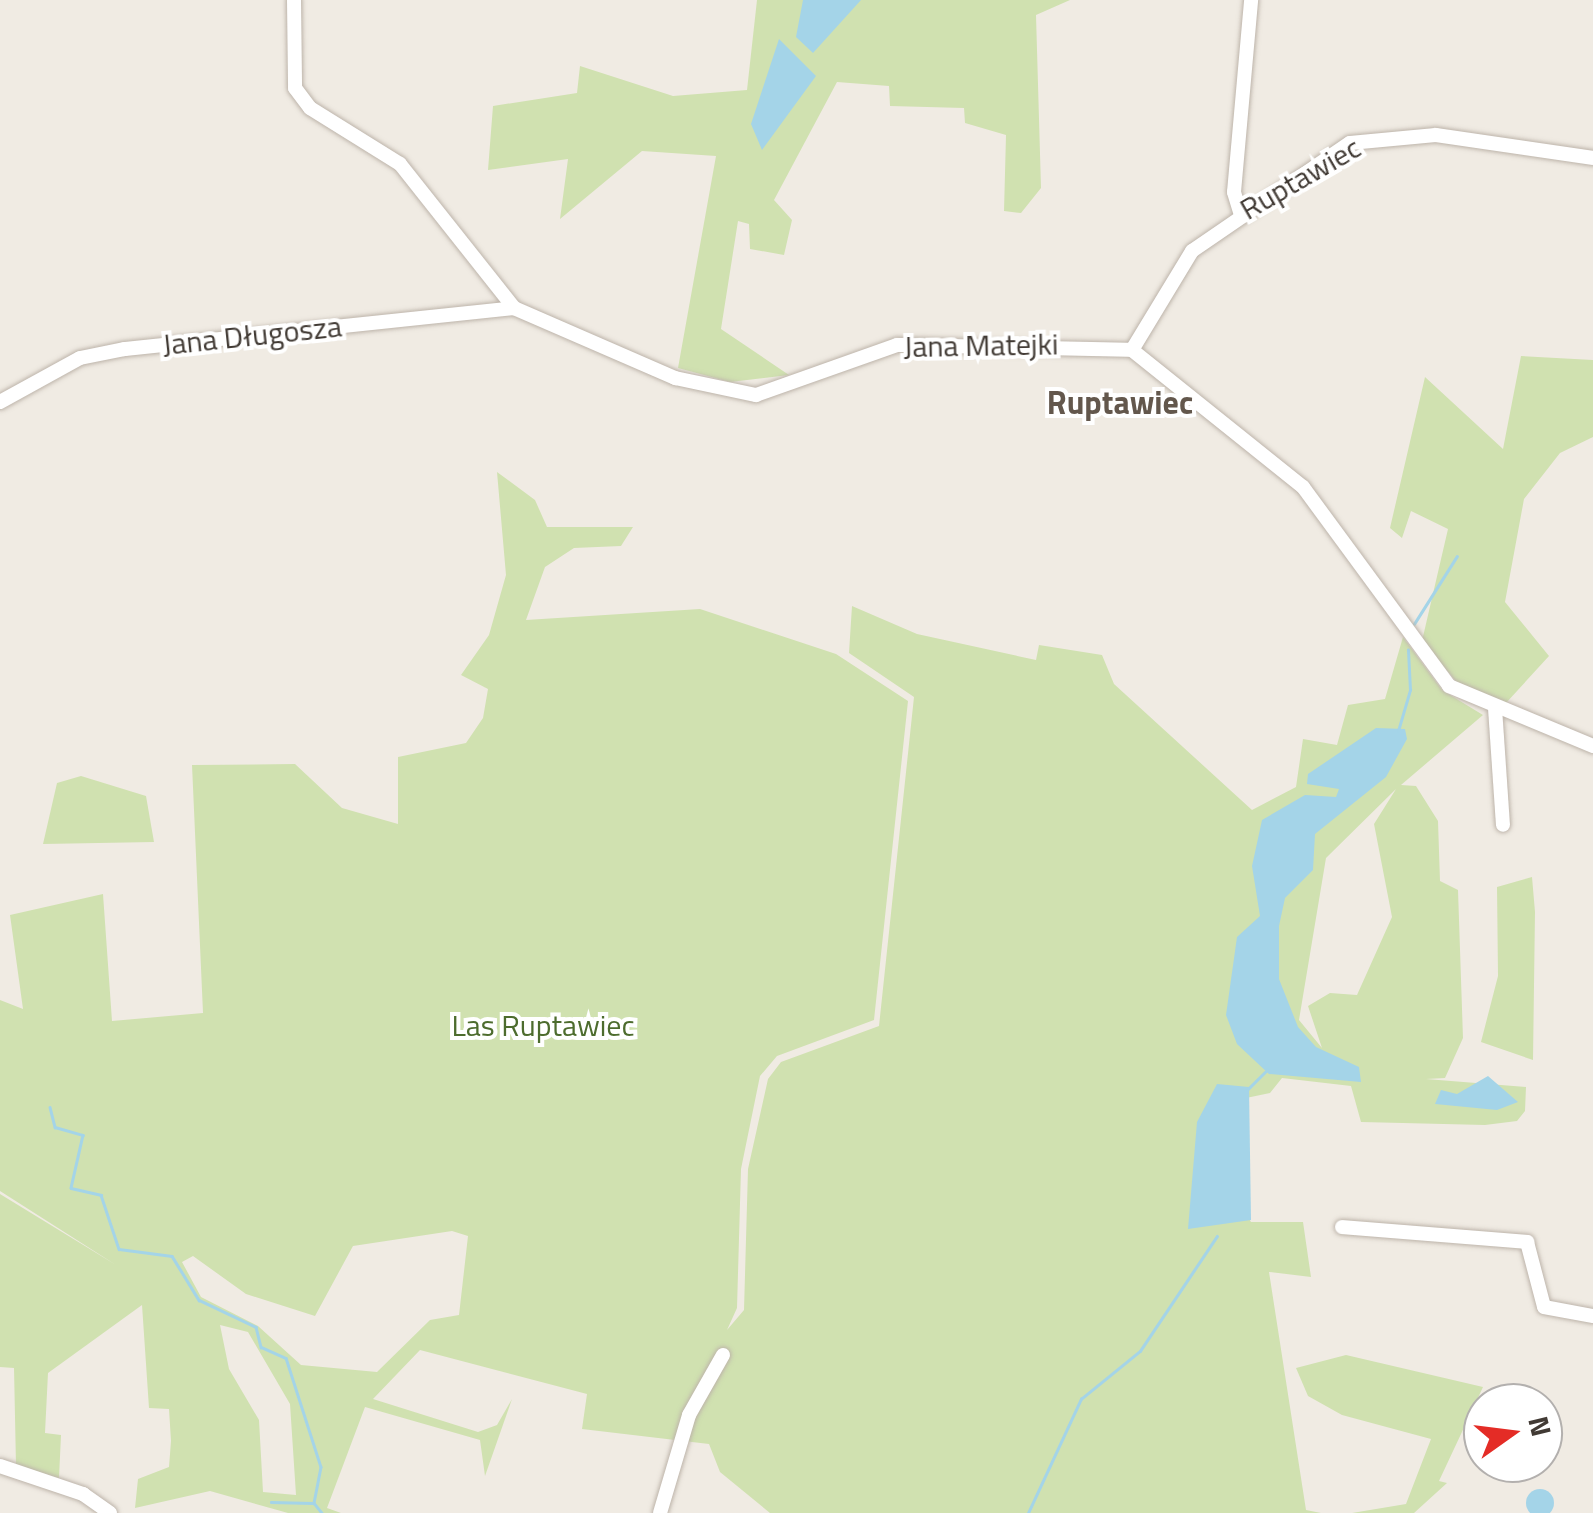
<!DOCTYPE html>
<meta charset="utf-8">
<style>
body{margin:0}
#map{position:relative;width:1593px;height:1513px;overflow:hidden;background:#f0ebe3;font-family:"Titillium Web",sans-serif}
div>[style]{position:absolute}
.green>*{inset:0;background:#d0e1b0}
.water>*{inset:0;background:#a4d4e8}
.round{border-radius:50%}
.stream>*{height:2.5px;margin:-1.25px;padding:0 1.25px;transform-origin:1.25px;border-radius:1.25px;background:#a4d4e8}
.roads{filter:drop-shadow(0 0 2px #bdb4aa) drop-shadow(0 0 2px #bdb4aa)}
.minor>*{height:14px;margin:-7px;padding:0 7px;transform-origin:7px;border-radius:7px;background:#fff}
span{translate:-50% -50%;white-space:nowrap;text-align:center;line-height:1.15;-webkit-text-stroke:8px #fff;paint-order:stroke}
.street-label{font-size:30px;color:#413a34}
.park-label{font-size:30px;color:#4d6c2e}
.neighbourhood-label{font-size:32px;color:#63574c;font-weight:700}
.north{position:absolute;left:1463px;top:1383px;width:100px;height:100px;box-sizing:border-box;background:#fff;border:2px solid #b3b0ae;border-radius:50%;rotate:76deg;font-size:28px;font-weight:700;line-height:40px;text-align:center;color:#413a34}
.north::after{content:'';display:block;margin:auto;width:35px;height:45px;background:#e42c26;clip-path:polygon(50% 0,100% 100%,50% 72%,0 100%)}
</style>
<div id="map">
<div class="green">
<div style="clip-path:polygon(757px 0,1070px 0,1036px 15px,1041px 188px,1021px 213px,1004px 211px,1006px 135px,965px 123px,964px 108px,890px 106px,889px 86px,837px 82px,774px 200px,792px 220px,784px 255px,750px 249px,749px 224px,738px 221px,721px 329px,789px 375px,730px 382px,678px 368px,716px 156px,642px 151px,560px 219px,568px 159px,488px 170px,493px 106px,577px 93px,580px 66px,673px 96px,747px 90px)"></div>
<div style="clip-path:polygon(1521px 356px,1593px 360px,1593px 437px,1560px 453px,1524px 499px,1505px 602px,1549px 656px,1506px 703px,1460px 686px,1422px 641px,1448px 529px,1411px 511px,1402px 538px,1390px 528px,1425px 377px,1503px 449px)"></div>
<div style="clip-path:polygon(evenodd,497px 472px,535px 500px,547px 527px,633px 527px,621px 546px,574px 548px,545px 567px,526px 620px,700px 609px,836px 654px,908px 701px,874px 1020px,777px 1056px,760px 1076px,741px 1169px,737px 1308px,727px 1330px,744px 1310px,748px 1169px,768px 1079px,781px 1062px,879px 1026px,914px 697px,849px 653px,852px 606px,917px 634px,1036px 660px,1039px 645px,1102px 655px,1114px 684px,1252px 810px,1296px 787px,1303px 739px,1337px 745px,1348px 705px,1385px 699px,1403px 637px,1442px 690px,1483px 715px,1401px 785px,1416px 786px,1438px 821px,1440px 881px,1458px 890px,1463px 1038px,1445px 1078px,1426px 1079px,1526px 1087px,1525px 1111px,1517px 1121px,1485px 1125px,1361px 1122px,1351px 1086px,1282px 1078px,1270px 1093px,1246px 1098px,1245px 1212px,1251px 1222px,1303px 1222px,1311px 1277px,1269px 1272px,1306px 1510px,1321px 1513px,770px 1513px,720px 1472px,709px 1444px,582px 1429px,587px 1394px,420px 1350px,373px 1399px,478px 1432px,497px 1425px,512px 1399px,485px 1476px,480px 1440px,365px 1407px,327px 1508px,341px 1513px,288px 1513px,210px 1491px,135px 1508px,138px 1479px,169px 1467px,171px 1441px,169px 1409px,149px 1408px,142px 1305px,48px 1373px,45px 1433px,61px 1435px,59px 1478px,16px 1466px,14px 1368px,0 1367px,0 1194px,116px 1265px,0 1191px,0 1000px,23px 1009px,10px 915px,103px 894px,112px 1021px,203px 1013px,192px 765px,295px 764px,342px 808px,398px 824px,398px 757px,466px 743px,483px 718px,488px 689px,461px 675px,489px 635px,506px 575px,497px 472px,1396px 789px,1374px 824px,1392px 917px,1357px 995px,1330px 993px,1308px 1006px,1322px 1048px,1299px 1020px,1326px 858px,1396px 789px,497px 472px,452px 1231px,468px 1236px,459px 1315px,430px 1320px,377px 1372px,301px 1365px,258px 1326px,201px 1297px,182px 1262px,193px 1256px,246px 1294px,315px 1316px,353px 1246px,452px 1231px,497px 472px,220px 1325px,248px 1332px,290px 1404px,296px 1495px,263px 1492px,259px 1420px,229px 1369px,220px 1325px)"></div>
<div style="clip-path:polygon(81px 776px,146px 796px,154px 842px,43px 844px,57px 783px)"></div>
<div style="clip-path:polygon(1532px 877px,1535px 912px,1533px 1060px,1481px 1042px,1498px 976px,1497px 887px)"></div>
<div style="clip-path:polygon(1346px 1355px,1483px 1387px,1439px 1481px,1447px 1483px,1414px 1513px,1352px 1513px,1406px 1504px,1431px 1439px,1342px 1415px,1308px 1396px,1296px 1368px)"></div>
</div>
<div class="water">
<div style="clip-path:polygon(803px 0,861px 0,813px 53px,796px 37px)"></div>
<div style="clip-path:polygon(779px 39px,816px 76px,762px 150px,751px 124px)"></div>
<div style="clip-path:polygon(1376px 728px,1405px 729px,1407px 739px,1386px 777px,1315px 834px,1313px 870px,1285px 898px,1279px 926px,1279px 979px,1298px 1027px,1316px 1047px,1359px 1067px,1361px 1082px,1269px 1074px,1237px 1044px,1226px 1015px,1237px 937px,1260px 916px,1252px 866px,1262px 820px,1305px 795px,1336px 797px,1339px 789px,1307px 784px,1308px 774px)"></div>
<div style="clip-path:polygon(1488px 1076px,1518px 1102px,1497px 1110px,1435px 1104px,1441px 1090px,1457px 1094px)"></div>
<div style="clip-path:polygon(1217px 1084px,1249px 1087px,1251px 1220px,1188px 1229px,1197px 1122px)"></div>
<div class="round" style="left:1526px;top:1489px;width:28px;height:28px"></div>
</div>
<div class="stream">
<div style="left:1414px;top:624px;width:80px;rotate:-57.7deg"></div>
<div style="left:1398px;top:731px;width:43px;rotate:-73.7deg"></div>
<div style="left:1410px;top:690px;width:40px;rotate:-92.9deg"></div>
<div style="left:1248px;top:1089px;width:27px;rotate:-45deg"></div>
<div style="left:50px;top:1107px;width:21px;rotate:76deg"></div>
<div style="left:55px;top:1127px;width:29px;rotate:16deg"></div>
<div style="left:83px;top:1135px;width:54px;rotate:102.8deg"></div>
<div style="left:71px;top:1188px;width:31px;rotate:13deg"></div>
<div style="left:101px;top:1195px;width:57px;rotate:71.6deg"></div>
<div style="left:119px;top:1249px;width:53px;rotate:7.5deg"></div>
<div style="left:172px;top:1256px;width:52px;rotate:58.5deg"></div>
<div style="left:199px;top:1300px;width:63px;rotate:25.3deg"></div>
<div style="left:256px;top:1327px;width:21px;rotate:76deg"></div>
<div style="left:261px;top:1347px;width:27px;rotate:24deg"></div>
<div style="left:286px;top:1358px;width:114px;rotate:72.2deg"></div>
<div style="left:321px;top:1467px;width:37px;rotate:101deg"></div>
<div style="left:314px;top:1503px;width:13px;rotate:51deg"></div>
<div style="left:271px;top:1502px;width:41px;rotate:1.4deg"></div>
<div style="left:1028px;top:1513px;width:126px;rotate:-65.1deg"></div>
<div style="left:1081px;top:1399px;width:76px;rotate:-39.1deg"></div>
<div style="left:1140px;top:1351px;width:138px;rotate:-56.2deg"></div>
</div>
<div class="roads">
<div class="minor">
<div style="left:294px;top:0;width:88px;rotate:89.3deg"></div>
<div style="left:295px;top:88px;width:25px;rotate:53deg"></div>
<div style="left:310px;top:108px;width:106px;rotate:31.9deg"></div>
<div style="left:400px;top:164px;width:184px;rotate:51.6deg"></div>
<div style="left:514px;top:308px;width:176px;rotate:23.5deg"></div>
<div style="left:675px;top:378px;width:83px;rotate:11.9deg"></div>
<div style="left:756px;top:395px;width:150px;rotate:-19.5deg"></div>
<div style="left:897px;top:345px;width:235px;rotate:1.2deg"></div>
<div style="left:1132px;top:350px;width:219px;rotate:38.7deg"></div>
<div style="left:1303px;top:487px;width:247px;rotate:53.7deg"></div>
<div style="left:1449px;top:686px;width:156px;rotate:22.6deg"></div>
<div style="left:1240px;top:212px;width:21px;rotate:-107deg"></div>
<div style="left:1234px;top:192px;width:193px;rotate:-84.9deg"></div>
<div style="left:1132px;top:350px;width:116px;rotate:-58.8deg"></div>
<div style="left:1192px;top:251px;width:191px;rotate:-34.4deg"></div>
<div style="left:1350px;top:143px;width:86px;rotate:-5.3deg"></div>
<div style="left:1436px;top:135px;width:159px;rotate:8.3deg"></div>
<div style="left:0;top:402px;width:91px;rotate:-28.8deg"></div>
<div style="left:80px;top:358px;width:46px;rotate:-11.3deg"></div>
<div style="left:125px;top:349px;width:391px;rotate:-6deg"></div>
<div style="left:1495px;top:708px;width:117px;rotate:86.1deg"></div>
<div style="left:1342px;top:1227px;width:186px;rotate:4.6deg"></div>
<div style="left:1527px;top:1242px;width:67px;rotate:75.3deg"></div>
<div style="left:1544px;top:1307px;width:50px;rotate:10.4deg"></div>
<div style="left:0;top:1466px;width:88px;rotate:18.6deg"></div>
<div style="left:83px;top:1494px;width:33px;rotate:35deg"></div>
<div style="left:660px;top:1513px;width:102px;rotate:-73.5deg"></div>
<div style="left:689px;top:1415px;width:69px;rotate:-60.5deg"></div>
</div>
</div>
<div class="street-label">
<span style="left:1300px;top:178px;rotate:-30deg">Ruptawiec</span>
<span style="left:252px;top:335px;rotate:-6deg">Jana Długosza</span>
<span style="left:981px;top:345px;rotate:-1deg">Jana Matejki</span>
</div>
<div class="park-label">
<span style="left:543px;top:1025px">Las Ruptawiec</span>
</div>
<div class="neighbourhood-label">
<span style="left:1120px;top:402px">Ruptawiec</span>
</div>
<div class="north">N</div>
</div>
